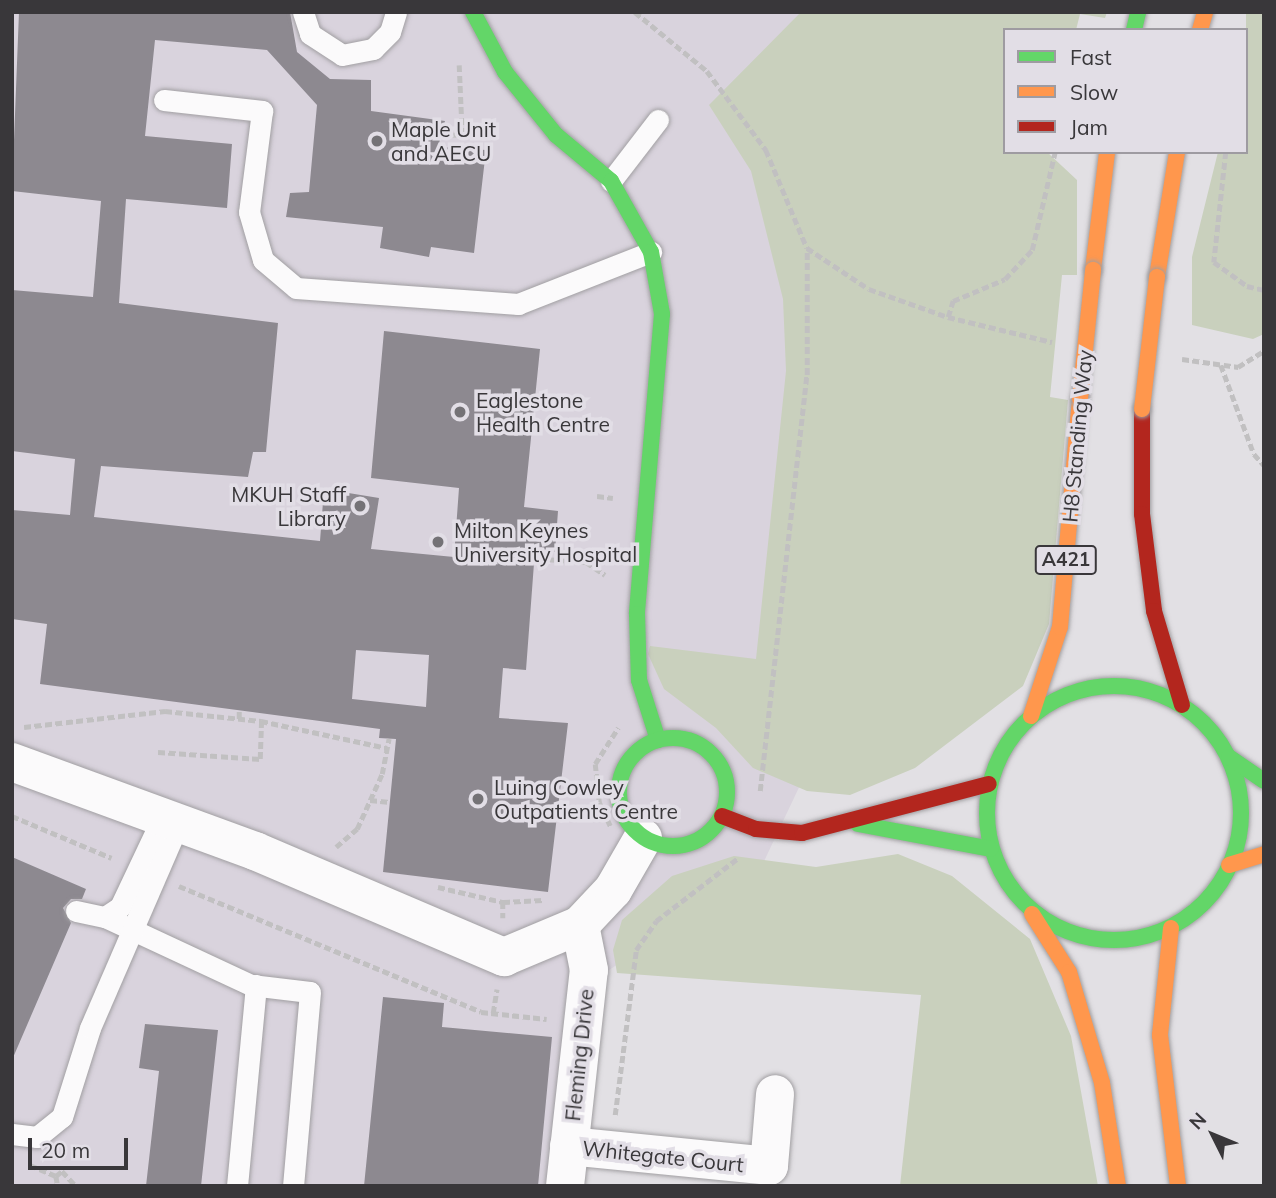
<!DOCTYPE html>
<style>
body{margin:0}
#map{position:relative;width:1276px;height:1198px;overflow:hidden;background:#e2e0e4;font-family:Mulish,sans-serif}
div>[style]{position:absolute}
.built>*{inset:0;background:#d9d3dd}
.green>*{inset:0;background:#c9d0bd}
.building>*{inset:0;background:#8d8990}
.path>*{height:4.5px;margin-top:-2.25px;transform-origin:0;background:repeating-linear-gradient(90deg,#c1c0c1 0 7px,transparent 0 10.5px)}
.roads{filter:drop-shadow(0 0 2px #a19fa2) drop-shadow(0 0 2px #a19fa2)}
.lane>*{height:21px;margin:-10.5px;padding:0 10.5px;transform-origin:10.5px;border-radius:10.5px;background:#fbfafb}
.street>*{height:38px;margin:-19px;padding:0 19px;transform-origin:19px;border-radius:19px;background:#fbfafb}
.fast>*{height:16px;margin:-8px;padding:0 8px;transform-origin:8px;border-radius:8px;background:#63d668}
.fast>.ring{margin:-8px;padding:0;box-sizing:content-box;background:none;border:16px solid #63d668;border-radius:50%}
.slow>*{height:16px;margin:-8px;padding:0 8px;transform-origin:8px;border-radius:8px;background:#ff974d}
.jam>*{height:16px;margin:-8px;padding:0 8px;transform-origin:8px;border-radius:8px;background:#b3261e}
.bridges{filter:drop-shadow(0 0 2px #a19fa2) drop-shadow(0 0 2px #a19fa2)}
.slow-bridge>*{height:16px;margin:-8px;padding:0 8px;transform-origin:8px;border-radius:8px;background:#ff974d}
.dots>*{width:19px;height:19px;translate:-50% -50%;box-sizing:border-box;border:4px solid #e2dee6;border-radius:50%}
span{translate:-50% -50%;white-space:nowrap;text-align:center;line-height:1.15;-webkit-text-stroke:7px #e2dee6;paint-order:stroke}
.shield-label span{padding:2px 5px;background:#e2dee6;border:2px solid;border-radius:5px;-webkit-text-stroke-width:0}
.shield-label{font-size:19px;color:#39373a;font-weight:700}
.poi-label{font-size:21px;color:#39373a}
.left{translate:0 -50%;text-align:left}
.right{translate:-100% -50%;text-align:right}
.street-label{font-size:21px;color:#39373a}
.frame{position:absolute;inset:0;border:14px solid #39373a;pointer-events:none}
.legend{position:absolute;left:1003px;top:28px;width:245px;height:126px;box-sizing:border-box;background:#e2dee6;border:2px solid #9e9ba1;margin:0;padding:9px 12px;list-style:none;font-size:21px;color:#39373a}
.legend li{display:flex;align-items:center;gap:14px;height:35px}
.legend b{width:35px;border:2px solid #9e9ba1}
.north{position:absolute;left:1178px;top:1100px;width:70px;height:70px;-webkit-text-stroke:5px #e2dee6;paint-order:stroke;rotate:313deg;font-size:19px;font-weight:700;line-height:28px;text-align:center;color:#39373a}
.north::after{content:'';display:block;margin:auto;width:24px;height:32px;background:#39373a;clip-path:polygon(50% 0,100% 100%,50% 72%,0 100%)}
.scale{position:absolute;left:28px;top:1138px;width:100px;height:32px;box-sizing:border-box;border:4px solid #39373a;border-top:0;padding-left:9px;font-size:21px;line-height:24px;white-space:nowrap;color:#39373a;-webkit-text-stroke:5px #e2dee6;paint-order:stroke}
</style>
<div id="map">
<div class="built">
<div style="clip-path:polygon(12px 12px,890px 12px,821px 741px,748px 895px,670px 929px,566px 999px,551px 1186px,12px 1186px)"></div>
</div>
<div class="green">
<div style="clip-path:polygon(801px 12px,1107px 12px,1105px 18px,1080px 14px,1076px 30px,1005px 30px,1005px 152px,1047px 152px,1077px 180px,1077px 275px,1062px 275px,1050px 397px,1068px 400px,1049px 624px,1023px 686px,915px 768px,850px 795px,807px 791px,753px 768px,716px 728px,664px 689px,648px 654px,650px 646px,756px 659px,786px 371px,783px 299px,751px 171px,709px 105px)"></div>
<div style="clip-path:polygon(1246px 12px,1264px 12px,1264px 334px,1253px 339px,1192px 325px,1192px 257px,1218px 152px,1246px 152px)"></div>
<div style="clip-path:polygon(898px 854px,952px 876px,1030px 939px,1071px 1036px,1098px 1186px,900px 1186px,921px 995px,617px 973px,613px 950px,622px 920px,672px 876px,734px 856px,816px 867px)"></div>
</div>
<div class="building">
<div style="clip-path:polygon(evenodd,19px 12px,290px 12px,297px 52px,330px 79px,371px 80px,371px 111px,445px 121px,438px 147px,486px 150px,474px 253px,431px 247px,429px 257px,380px 248px,383px 227px,286px 217px,290px 193px,309px 192px,317px 105px,267px 50px,155px 40px,145px 136px,232px 144px,227px 208px,126px 199px,119px 303px,278px 323px,266px 452px,253px 452px,248px 477px,101px 466px,94px 517px,320px 541px,324px 489px,379px 498px,371px 549px,454px 557px,459px 488px,371px 478px,384px 331px,540px 349px,524px 507px,558px 511px,555px 552px,535px 550px,526px 670px,503px 668px,499px 718px,568px 723px,548px 892px,383px 872px,396px 739px,379px 738px,380px 729px,40px 684px,47px 624px,12px 619px,12px 510px,70px 515px,75px 459px,12px 451px,12px 290px,93px 297px,101px 201px,12px 191px,19px 12px,356px 650px,429px 655px,426px 707px,352px 699px,356px 650px)"></div>
<div style="clip-path:polygon(12px 857px,86px 889px,82px 899px,71px 899px,63px 908px,71px 923px,12px 1060px)"></div>
<div style="clip-path:polygon(383px 997px,444px 1003px,442px 1027px,552px 1037px,538px 1186px,364px 1186px)"></div>
<div style="clip-path:polygon(145px 1024px,218px 1030px,201px 1186px,146px 1186px,159px 1071px,139px 1068px)"></div>
</div>
<div class="path">
<div style="left:635px;top:12px;width:93px;rotate:39.3deg"></div>
<div style="left:707px;top:71px;width:99px;rotate:53.2deg"></div>
<div style="left:766px;top:150px;width:106px;rotate:67.3deg"></div>
<div style="left:807px;top:248px;width:74px;rotate:33.5deg"></div>
<div style="left:869px;top:289px;width:84px;rotate:19.5deg"></div>
<div style="left:948px;top:317px;width:107px;rotate:13.5deg"></div>
<div style="left:442px;top:134px;width:20px;rotate:3deg"></div>
<div style="left:462px;top:135px;width:70px;rotate:-92.5deg"></div>
<div style="left:1226px;top:152px;width:111px;rotate:96.2deg"></div>
<div style="left:1214px;top:262px;width:41px;rotate:36deg"></div>
<div style="left:1247px;top:286px;width:17px;rotate:13deg"></div>
<div style="left:948px;top:317px;width:17px;rotate:-73deg"></div>
<div style="left:953px;top:301px;width:56px;rotate:-22.9deg"></div>
<div style="left:1005px;top:279px;width:40px;rotate:-47deg"></div>
<div style="left:1032px;top:250px;width:101px;rotate:-76.8deg"></div>
<div style="left:1182px;top:359px;width:57px;rotate:8.1deg"></div>
<div style="left:1238px;top:367px;width:31px;rotate:-32deg"></div>
<div style="left:1221px;top:365px;width:95px;rotate:69.7deg"></div>
<div style="left:1254px;top:454px;width:15px;rotate:48deg"></div>
<div style="left:597px;top:496px;width:16px;rotate:7deg"></div>
<div style="left:505px;top:556px;width:81px;rotate:4.2deg"></div>
<div style="left:586px;top:562px;width:23px;rotate:34deg"></div>
<div style="left:239px;top:719px;width:10px;rotate:-90deg"></div>
<div style="left:24px;top:727px;width:142px;rotate:-6.5deg"></div>
<div style="left:165px;top:711px;width:97px;rotate:5.9deg"></div>
<div style="left:261px;top:721px;width:129px;rotate:12.1deg"></div>
<div style="left:158px;top:752px;width:102px;rotate:3.9deg"></div>
<div style="left:260px;top:759px;width:38px;rotate:-88deg"></div>
<div style="left:760px;top:791px;width:419px;rotate:-83.6deg"></div>
<div style="left:807px;top:375px;width:127px;rotate:-90deg"></div>
<div style="left:370px;top:800px;width:20px;rotate:6deg"></div>
<div style="left:12px;top:816px;width:108px;rotate:22.8deg"></div>
<div style="left:610px;top:826px;width:26px;rotate:-115deg"></div>
<div style="left:599px;top:802px;width:38px;rotate:-96deg"></div>
<div style="left:595px;top:764px;width:43px;rotate:-57.4deg"></div>
<div style="left:336px;top:847px;width:28px;rotate:-41deg"></div>
<div style="left:357px;top:829px;width:60px;rotate:-65.6deg"></div>
<div style="left:382px;top:774px;width:36px;rotate:-79deg"></div>
<div style="left:179px;top:886px;width:327px;rotate:22.6deg"></div>
<div style="left:481px;top:1012px;width:66px;rotate:6.1deg"></div>
<div style="left:438px;top:887px;width:67px;rotate:13deg"></div>
<div style="left:503px;top:902px;width:40px;rotate:-2.9deg"></div>
<div style="left:503px;top:902px;width:16px;rotate:90deg"></div>
<div style="left:493px;top:1013px;width:24px;rotate:-81deg"></div>
<div style="left:615px;top:1115px;width:166px;rotate:-82.7deg"></div>
<div style="left:636px;top:950px;width:35px;rotate:-55deg"></div>
<div style="left:656px;top:921px;width:103px;rotate:-37.5deg"></div>
<div style="left:30px;top:1165px;width:28px;rotate:23deg"></div>
<div style="left:56px;top:1176px;width:10px;rotate:79deg"></div>
<div style="left:56px;top:1176px;width:8px;rotate:-40deg"></div>
<div style="left:62px;top:1171px;width:21px;rotate:47deg"></div>
</div>
<div class="roads">
<div class="lane">
<div style="left:303px;top:12px;width:23px;rotate:72deg"></div>
<div style="left:310px;top:34px;width:38px;rotate:33deg"></div>
<div style="left:342px;top:55px;width:32px;rotate:-11deg"></div>
<div style="left:373px;top:49px;width:24px;rotate:-45deg"></div>
<div style="left:390px;top:32px;width:21px;rotate:-73deg"></div>
<div style="left:164px;top:100px;width:99px;rotate:6.4deg"></div>
<div style="left:262px;top:111px;width:102px;rotate:97.3deg"></div>
<div style="left:249px;top:212px;width:50px;rotate:73.7deg"></div>
<div style="left:263px;top:260px;width:43px;rotate:40.3deg"></div>
<div style="left:296px;top:288px;width:223px;rotate:4.1deg"></div>
<div style="left:518px;top:304px;width:143px;rotate:-21.4deg"></div>
<div style="left:611px;top:181px;width:77px;rotate:-52.4deg"></div>
<div style="left:76px;top:911px;width:30px;rotate:12deg"></div>
<div style="left:105px;top:917px;width:18px;rotate:-34deg"></div>
<div style="left:120px;top:907px;width:101px;rotate:-64.7deg"></div>
<div style="left:105px;top:917px;width:161px;rotate:25deg"></div>
<div style="left:251px;top:985px;width:59px;rotate:6.8deg"></div>
<div style="left:310px;top:992px;width:195px;rotate:95deg"></div>
<div style="left:12px;top:1134px;width:25px;rotate:7deg"></div>
<div style="left:37px;top:1137px;width:32px;rotate:-39deg"></div>
<div style="left:62px;top:1117px;width:93px;rotate:-72.5deg"></div>
<div style="left:90px;top:1028px;width:224px;rotate:-66.6deg"></div>
<div style="left:237px;top:1186px;width:202px;rotate:-84.6deg"></div>
</div>
<div class="street">
<div style="left:12px;top:762px;width:259px;rotate:20.1deg"></div>
<div style="left:255px;top:851px;width:271px;rotate:23.1deg"></div>
<div style="left:504px;top:957px;width:82px;rotate:-22.8deg"></div>
<div style="left:580px;top:925px;width:48px;rotate:-46.7deg"></div>
<div style="left:613px;top:890px;width:60px;rotate:-60deg"></div>
<div style="left:569px;top:1146px;width:201px;rotate:5.7deg"></div>
<div style="left:769px;top:1166px;width:72px;rotate:-85.2deg"></div>
<div style="left:565px;top:1186px;width:217px;rotate:-83.7deg"></div>
<div style="left:589px;top:970px;width:46px;rotate:-101.3deg"></div>
</div>
<div class="fast">
<div style="left:473px;top:12px;width:68px;rotate:61.9deg"></div>
<div style="left:505px;top:72px;width:81px;rotate:51deg"></div>
<div style="left:556px;top:135px;width:72px;rotate:39.9deg"></div>
<div style="left:611px;top:181px;width:81px;rotate:60.6deg"></div>
<div style="left:651px;top:252px;width:63px;rotate:79.9deg"></div>
<div style="left:662px;top:314px;width:301px;rotate:94.8deg"></div>
<div style="left:637px;top:614px;width:66px;rotate:88.3deg"></div>
<div style="left:639px;top:680px;width:63px;rotate:72.4deg"></div>
<div style="left:1134px;top:30px;width:18px;rotate:-77deg"></div>
<div class="ring" style="left:987px;top:686px;width:238px;height:238px"></div>
<div class="ring" style="left:619px;top:738px;width:92px;height:92px"></div>
<div style="left:1229px;top:757px;width:42px;rotate:34.4deg"></div>
<div style="left:858px;top:824px;width:135px;rotate:10.6deg"></div>
</div>
<div class="slow">
<div style="left:1200px;top:30px;width:19px;rotate:-74deg"></div>
<div style="left:1093px;top:270px;width:119px;rotate:-83.2deg"></div>
<div style="left:1157px;top:277px;width:127px;rotate:-80.9deg"></div>
<div style="left:1031px;top:716px;width:94px;rotate:-72deg"></div>
<div style="left:1060px;top:627px;width:229px;rotate:-85deg"></div>
<div style="left:1229px;top:865px;width:37px;rotate:-17deg"></div>
<div style="left:1032px;top:914px;width:69px;rotate:57.5deg"></div>
<div style="left:1069px;top:972px;width:116px;rotate:73.4deg"></div>
<div style="left:1102px;top:1083px;width:104px;rotate:81.2deg"></div>
<div style="left:1171px;top:928px;width:108px;rotate:95.9deg"></div>
<div style="left:1160px;top:1035px;width:152px;rotate:83.2deg"></div>
</div>
<div class="jam">
<div style="left:1142px;top:409px;width:105px;rotate:90deg"></div>
<div style="left:1142px;top:514px;width:98px;rotate:82.9deg"></div>
<div style="left:1154px;top:611px;width:98px;rotate:73.4deg"></div>
<div style="left:722px;top:816px;width:36px;rotate:21deg"></div>
<div style="left:756px;top:829px;width:46px;rotate:5deg"></div>
<div style="left:802px;top:833px;width:193px;rotate:-14.7deg"></div>
</div>
</div>
<div class="bridges">
<div class="slow-bridge">
<div style="left:1080px;top:399px;width:130px;rotate:-84.2deg"></div>
<div style="left:1142px;top:409px;width:133px;rotate:-83.5deg"></div>
</div>
</div>
<div class="dots">
<div style="left:377px;top:141px;background:#747276"></div>
<div style="left:460px;top:412px;background:#747276"></div>
<div style="left:360px;top:506px;background:#747276"></div>
<div style="left:438px;top:542px;background:#747276"></div>
<div style="left:478px;top:799px;background:#747276"></div>
</div>
<div class="shield-label">
<span style="left:1066px;top:560px">A421</span>
</div>
<div class="poi-label">
<span class="left" style="left:391px;top:141px">Maple Unit<br>and AECU</span>
<span class="left" style="left:476px;top:412px">Eaglestone<br>Health Centre</span>
<span class="right" style="left:346px;top:506px">MKUH Staff<br>Library</span>
<span class="left" style="left:454px;top:542px">Milton Keynes<br>University Hospital</span>
<span class="left" style="left:494px;top:799px">Luing Cowley<br>Outpatients Centre</span>
</div>
<div class="street-label">
<span style="left:1077px;top:436px;rotate:-85deg">H8 Standing Way</span>
<span style="left:579px;top:1055px;rotate:-84deg">Fleming Drive</span>
<span style="left:663px;top:1156px;rotate:6deg">Whitegate Court</span>
</div>
<div class="frame"></div>
<ul class="legend">
<li><b style="height:9px;background:#63d668"></b>Fast</li>
<li><b style="height:9px;background:#ff974d"></b>Slow</li>
<li><b style="height:9px;background:#b3261e"></b>Jam</li>
</ul>
<div class="north">N</div>
<div class="scale">20 m</div>
</div>
